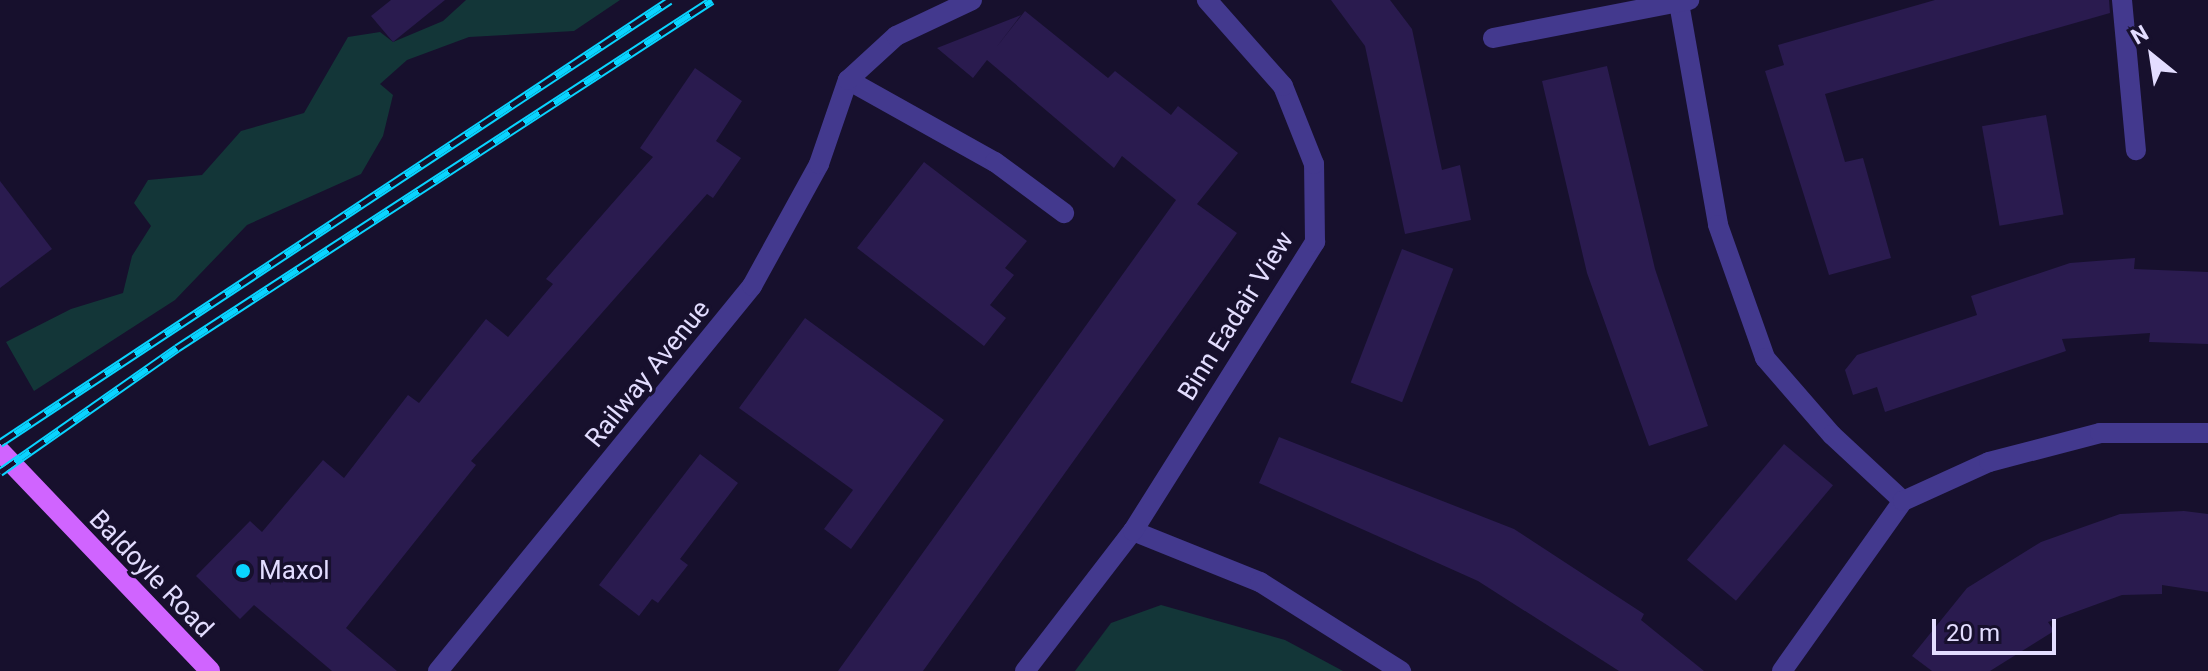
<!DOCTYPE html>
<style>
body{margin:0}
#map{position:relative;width:2208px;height:671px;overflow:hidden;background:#17102d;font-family:Roboto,sans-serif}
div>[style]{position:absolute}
.green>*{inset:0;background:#133638}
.building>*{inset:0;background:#2a1b4f;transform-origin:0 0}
.minor>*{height:20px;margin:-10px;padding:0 10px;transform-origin:10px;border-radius:10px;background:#43398e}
.major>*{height:20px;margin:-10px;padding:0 10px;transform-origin:10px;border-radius:10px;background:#d064ff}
.rail>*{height:9px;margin-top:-4.5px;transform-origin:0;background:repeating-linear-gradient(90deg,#17102d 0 18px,#09d4ff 0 36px);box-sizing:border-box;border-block:2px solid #09d4ff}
.dots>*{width:22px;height:22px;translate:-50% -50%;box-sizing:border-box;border:4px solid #17102d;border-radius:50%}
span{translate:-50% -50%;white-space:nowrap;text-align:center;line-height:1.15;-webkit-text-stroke:7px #17102d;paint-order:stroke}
.street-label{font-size:26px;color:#e3ddff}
.poi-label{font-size:26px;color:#e3ddff}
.left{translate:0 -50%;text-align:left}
.north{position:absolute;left:2112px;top:16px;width:80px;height:80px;-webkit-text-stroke:6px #17102d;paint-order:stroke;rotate:330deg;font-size:22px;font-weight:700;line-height:32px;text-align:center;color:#e3ddff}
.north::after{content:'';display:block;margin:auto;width:28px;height:36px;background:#e3ddff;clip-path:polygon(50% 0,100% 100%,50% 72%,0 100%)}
.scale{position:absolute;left:1932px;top:619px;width:124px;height:36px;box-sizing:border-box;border:4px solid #e3ddff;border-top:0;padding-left:10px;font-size:24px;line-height:28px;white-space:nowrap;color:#e3ddff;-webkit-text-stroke:6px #17102d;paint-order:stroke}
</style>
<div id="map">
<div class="green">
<div style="clip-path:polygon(466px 0,620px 0,574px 31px,469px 37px,407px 60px,380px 84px,393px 95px,383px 136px,361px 174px,247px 225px,175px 300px,34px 391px,6px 342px,71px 309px,123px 293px,132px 256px,151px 226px,134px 203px,148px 180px,202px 175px,241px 131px,304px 113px,348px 37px,380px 32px,393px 42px,443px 21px)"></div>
<div style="clip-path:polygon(1161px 605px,1285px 640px,1343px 671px,1075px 671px,1111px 623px)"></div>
</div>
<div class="building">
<div style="clip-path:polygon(391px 0,445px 0,393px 42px,371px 16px)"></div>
<div style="clip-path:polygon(1331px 0,1390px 0,1412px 29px,1442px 170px,1460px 165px,1471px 220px,1405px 234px,1365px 46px)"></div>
<div style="clip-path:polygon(1935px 0,2109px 0,2110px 13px,1825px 94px,1845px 162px,1863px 158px,1891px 258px,1829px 275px,1765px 71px,1784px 65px,1778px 45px)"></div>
<div style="clip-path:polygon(1025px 11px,1108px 78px,1115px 71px,1171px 115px,1178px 106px,1238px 153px,1197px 204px,1237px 233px,923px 671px,838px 671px,1176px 200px,1122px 156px,1114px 168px,987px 60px,973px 78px,937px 48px,1021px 15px,995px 49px)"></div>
<div style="clip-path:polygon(1607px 66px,1655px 269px,1708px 426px,1649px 446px,1587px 273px,1542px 81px)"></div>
<div style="clip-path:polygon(695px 68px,742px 101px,716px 141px,741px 158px,713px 198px,707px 194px,471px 461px,476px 465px,346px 628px,397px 671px,332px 671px,254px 605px,240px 619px,196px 576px,250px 521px,262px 532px,323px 460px,344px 478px,408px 395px,419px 403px,486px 319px,508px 337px,553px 284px,546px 279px,653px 157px,640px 148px)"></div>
<div style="left:2046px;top:115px;width:101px;height:65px;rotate:80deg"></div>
<div style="clip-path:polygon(924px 162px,1027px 241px,1005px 268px,1014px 275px,990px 305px,1006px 318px,984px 346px,857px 248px)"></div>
<div style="clip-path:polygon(0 181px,52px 249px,0 288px)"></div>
<div style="left:1402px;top:249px;width:55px;height:143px;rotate:21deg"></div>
<div style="clip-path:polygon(2135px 258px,2134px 269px,2208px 272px,2208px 344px,2149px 342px,2150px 333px,2062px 339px,2066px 351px,1885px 412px,1877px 387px,1853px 395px,1845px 370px,1857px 355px,1977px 315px,1971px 296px,2070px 263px)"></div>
<div style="clip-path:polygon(805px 318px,944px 420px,851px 549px,824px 529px,853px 490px,739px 408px)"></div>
<div style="clip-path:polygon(1279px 437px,1514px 529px,1644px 614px,1641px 620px,1704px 671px,1619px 671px,1478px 581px,1259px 483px)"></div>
<div style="left:1784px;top:444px;width:64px;height:151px;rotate:40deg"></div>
<div style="clip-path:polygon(700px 454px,738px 483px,680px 559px,688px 565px,658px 603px,652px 599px,639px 616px,599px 585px)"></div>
<div style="clip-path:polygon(2184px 511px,2208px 514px,2208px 592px,2162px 585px,2162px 594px,2122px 595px,2048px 622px,2054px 631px,1990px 671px,1932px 671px,1912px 656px,1967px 588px,2041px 542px,2120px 514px)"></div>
</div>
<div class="minor">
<div style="left:2122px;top:0;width:151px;rotate:84.7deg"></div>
<div style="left:1679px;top:3px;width:225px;rotate:80deg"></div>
<div style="left:1718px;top:225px;width:141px;rotate:70.5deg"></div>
<div style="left:1765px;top:358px;width:102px;rotate:49deg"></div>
<div style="left:1832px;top:435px;width:97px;rotate:42.9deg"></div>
<div style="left:1493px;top:38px;width:200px;rotate:-11deg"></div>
<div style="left:848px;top:80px;width:168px;rotate:29.2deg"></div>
<div style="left:995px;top:162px;width:86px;rotate:36.5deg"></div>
<div style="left:1133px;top:531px;width:137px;rotate:21.9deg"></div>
<div style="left:1260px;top:582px;width:167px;rotate:32.3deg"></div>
<div style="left:438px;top:671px;width:497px;rotate:-50.8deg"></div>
<div style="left:752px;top:286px;width:139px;rotate:-61.2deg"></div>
<div style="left:819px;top:164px;width:89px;rotate:-71deg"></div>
<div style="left:848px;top:80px;width:65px;rotate:-42.5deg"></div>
<div style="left:896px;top:36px;width:84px;rotate:-25.3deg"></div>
<div style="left:1025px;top:671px;width:177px;rotate:-52.4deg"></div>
<div style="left:1133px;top:531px;width:342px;rotate:-57.8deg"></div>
<div style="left:1315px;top:242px;width:78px;rotate:-90.7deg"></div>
<div style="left:1314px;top:164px;width:84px;rotate:-111.7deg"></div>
<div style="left:1283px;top:86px;width:115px;rotate:-131.5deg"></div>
<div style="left:1782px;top:671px;width:209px;rotate:-54.6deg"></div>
<div style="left:1903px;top:501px;width:94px;rotate:-24.4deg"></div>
<div style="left:1989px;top:462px;width:115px;rotate:-14.6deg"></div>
<div style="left:2100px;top:433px;width:108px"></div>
</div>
<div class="major">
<div style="left:0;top:451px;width:304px;rotate:46.3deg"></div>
</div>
<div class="rail">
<div style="left:0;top:443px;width:803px;rotate:-33.47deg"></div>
<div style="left:0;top:472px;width:216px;rotate:-35deg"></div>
<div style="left:177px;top:348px;width:638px;rotate:-33.04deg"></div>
</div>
<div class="dots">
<div style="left:243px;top:571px;background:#09d4ff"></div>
</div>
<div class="street-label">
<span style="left:1236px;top:316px;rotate:-58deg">Binn Eadair View</span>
<span style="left:648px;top:374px;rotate:-51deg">Railway Avenue</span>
<span style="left:151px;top:574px;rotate:46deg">Baldoyle Road</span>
</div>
<div class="poi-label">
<span class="left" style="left:259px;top:571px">Maxol</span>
</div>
<div class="north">N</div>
<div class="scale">20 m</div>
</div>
